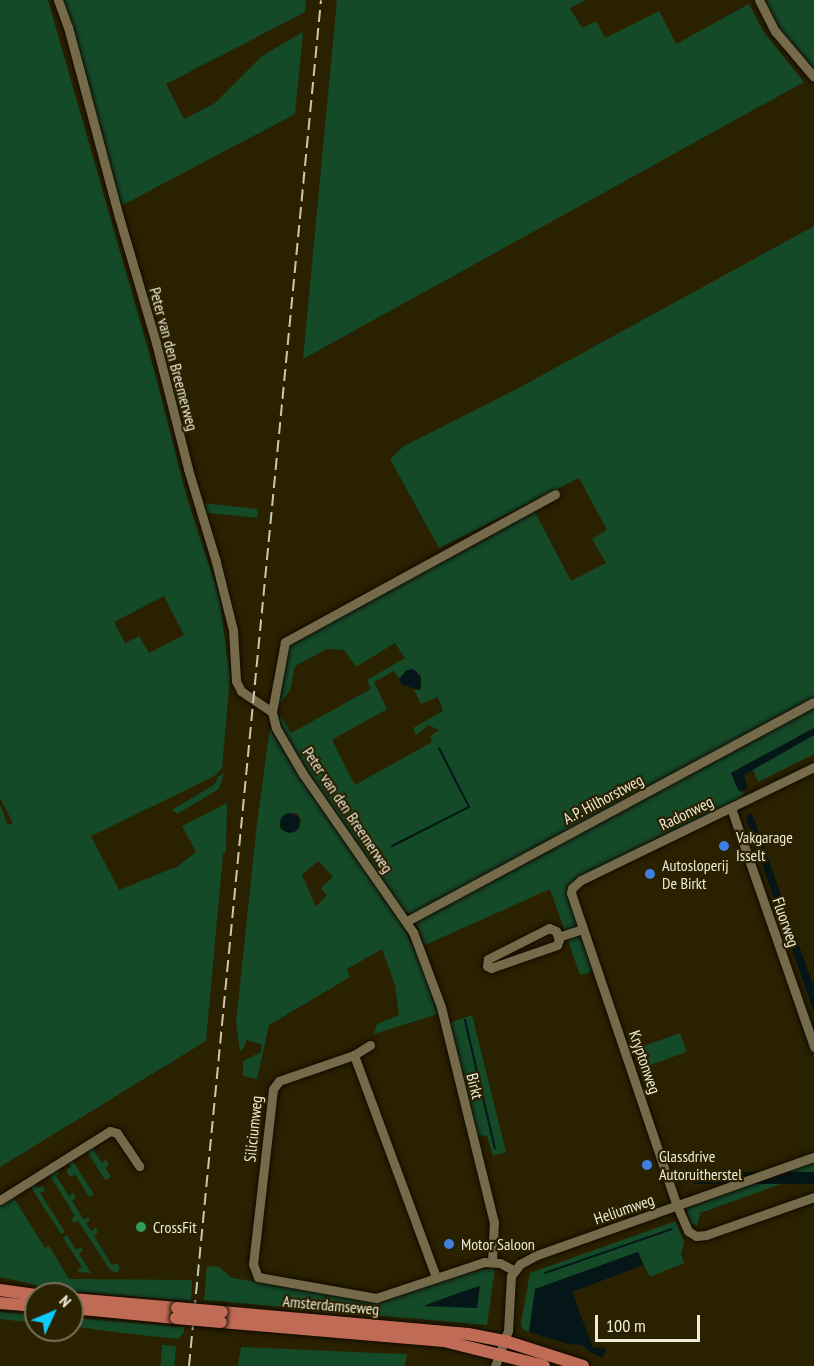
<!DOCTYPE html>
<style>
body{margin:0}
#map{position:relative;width:814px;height:1366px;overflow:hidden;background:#2a2101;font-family:"PT Sans Narrow",sans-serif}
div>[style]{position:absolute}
.green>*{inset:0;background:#154a29;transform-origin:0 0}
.water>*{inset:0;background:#041617;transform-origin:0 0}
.round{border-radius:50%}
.stream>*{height:2px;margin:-1px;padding:0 1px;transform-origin:1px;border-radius:1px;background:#041617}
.roads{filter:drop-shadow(0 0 2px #110a00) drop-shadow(0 0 2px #110a00)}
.minor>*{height:9px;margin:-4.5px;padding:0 4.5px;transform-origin:4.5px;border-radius:4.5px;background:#756a49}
.major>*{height:12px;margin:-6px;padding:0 6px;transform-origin:6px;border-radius:6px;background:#c06b56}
.rail>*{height:2px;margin-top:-1px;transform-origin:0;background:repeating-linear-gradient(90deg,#ccc6b1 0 12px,transparent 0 18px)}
.bridges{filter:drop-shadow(0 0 2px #110a00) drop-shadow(0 0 2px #110a00)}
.major-bridge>*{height:12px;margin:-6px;padding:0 6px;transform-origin:6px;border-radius:6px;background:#c06b56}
.dots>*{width:16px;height:16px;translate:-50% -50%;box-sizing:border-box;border:3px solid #2a2101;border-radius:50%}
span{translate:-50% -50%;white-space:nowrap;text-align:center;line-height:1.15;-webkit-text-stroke:4.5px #2a2101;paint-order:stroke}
.street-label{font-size:16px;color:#efe9d7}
.poi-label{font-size:16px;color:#efe9d7}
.left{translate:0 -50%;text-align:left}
.north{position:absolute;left:24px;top:1282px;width:60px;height:60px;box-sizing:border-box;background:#2a2101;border:2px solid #797157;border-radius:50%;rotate:46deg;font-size:16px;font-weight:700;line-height:24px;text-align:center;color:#efe9d7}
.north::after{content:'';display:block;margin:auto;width:21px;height:27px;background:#0dcafa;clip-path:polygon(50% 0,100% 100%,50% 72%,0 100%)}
.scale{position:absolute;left:595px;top:1315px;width:105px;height:27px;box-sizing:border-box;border:3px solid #efe9d7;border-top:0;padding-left:8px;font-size:18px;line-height:21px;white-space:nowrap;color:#efe9d7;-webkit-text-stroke:4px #2a2101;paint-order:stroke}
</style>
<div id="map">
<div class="green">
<div style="clip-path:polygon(evenodd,0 0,48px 0,156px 377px,187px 498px,219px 596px,230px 677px,222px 768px,213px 777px,91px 836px,119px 890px,178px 866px,196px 852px,182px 826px,227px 803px,226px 851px,223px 854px,206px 1041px,0 1167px,0 805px,8px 825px,13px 823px,0 798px,0 0,164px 596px,184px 635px,149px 653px,139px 636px,125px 643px,114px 622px,164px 596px)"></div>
<div style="clip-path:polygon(63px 0,306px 0,305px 12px,166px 84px,184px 119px,215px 103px,262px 56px,303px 32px,295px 114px,119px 207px)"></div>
<div style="clip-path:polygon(337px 0,586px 0,570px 8px,582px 28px,596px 21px,605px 38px,659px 11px,676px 44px,749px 4px,763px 31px,804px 82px,303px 359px)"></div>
<div style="clip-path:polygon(763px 0,814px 0,814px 69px,781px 32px)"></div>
<div style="clip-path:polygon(evenodd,814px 226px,814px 698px,412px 914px,404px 912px,309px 774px,278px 720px,281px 716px,291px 733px,371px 689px,367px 680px,405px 658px,395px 643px,356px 667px,344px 650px,327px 649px,295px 666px,290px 690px,277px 708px,289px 645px,535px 512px,571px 581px,606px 563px,592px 539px,607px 530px,579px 478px,439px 548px,390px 459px,404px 446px,515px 390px,814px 226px,407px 670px,416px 671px,421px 677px,421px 689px,414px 690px,421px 704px,438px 697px,443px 711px,413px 728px,416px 736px,428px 725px,439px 730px,430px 736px,432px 742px,355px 785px,332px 740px,387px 709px,374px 682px,394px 671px,399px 679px,407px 670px)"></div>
<div style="left:258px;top:509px;width:9px;height:52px;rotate:96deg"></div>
<div style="clip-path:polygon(814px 703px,814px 728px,731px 773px,740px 792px,743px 791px,744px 798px,570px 884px,567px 889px,567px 896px,592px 969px,589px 973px,580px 975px,550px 889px,425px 945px,415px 921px)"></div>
<div style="clip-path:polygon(evenodd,270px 728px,286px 756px,402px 924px,425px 973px,438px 1014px,374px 1034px,377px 1024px,399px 1015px,395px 985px,382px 949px,347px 969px,350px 977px,269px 1025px,257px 1079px,243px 1076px,243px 1061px,261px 1052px,262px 1044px,246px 1040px,244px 1048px,240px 1051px,236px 1023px,257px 823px,270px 728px,295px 813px,299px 815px,301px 821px,295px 830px,291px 832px,281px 830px,279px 823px,295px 813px,270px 728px,318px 861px,333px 877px,321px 888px,327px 895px,316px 907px,302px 875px,318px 861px)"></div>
<div style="clip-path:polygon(814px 735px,814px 754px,758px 782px,753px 769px)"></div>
<div style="clip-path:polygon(224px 773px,219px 789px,177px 814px,172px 810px,215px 784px,218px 777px)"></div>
<div style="clip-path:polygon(472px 1015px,506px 1152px,493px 1156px,487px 1136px,478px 1135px,450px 1023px)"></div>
<div style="left:680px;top:1033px;width:20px;height:50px;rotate:70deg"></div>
<div style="clip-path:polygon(92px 1148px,102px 1163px,106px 1160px,109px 1165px,105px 1168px,111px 1177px,105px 1180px,87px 1151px)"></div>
<div style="clip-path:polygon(72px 1160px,94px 1194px,89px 1197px,75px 1174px,70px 1177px,66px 1170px,71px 1167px,68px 1162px)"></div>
<div style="clip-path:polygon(814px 1161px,814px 1172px,700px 1213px,697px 1226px,691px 1223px,688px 1215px,687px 1208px)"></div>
<div style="clip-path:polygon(56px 1169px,59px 1173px,56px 1176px,69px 1196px,73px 1193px,76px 1197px,72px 1201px,84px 1220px,89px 1217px,90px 1220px,86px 1223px,91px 1231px,96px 1228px,98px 1232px,94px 1236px,112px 1265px,117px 1263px,120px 1267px,117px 1273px,110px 1270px,78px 1221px,74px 1223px,71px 1219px,75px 1216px,49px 1174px)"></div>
<div style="clip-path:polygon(34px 1183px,38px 1188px,42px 1186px,45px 1190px,40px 1193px,65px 1232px,61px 1234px,30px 1186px)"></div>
<div style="clip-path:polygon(12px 1195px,45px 1248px,49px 1246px,69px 1279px,192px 1280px,191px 1301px,57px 1290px,0 1277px,0 1203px)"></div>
<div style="clip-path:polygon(676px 1221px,684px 1242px,681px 1254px,684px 1263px,650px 1277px,638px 1252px,536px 1289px,529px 1332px,523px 1330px,521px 1323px,530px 1273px)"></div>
<div style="clip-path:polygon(67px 1235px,76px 1250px,81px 1247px,83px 1251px,79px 1254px,91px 1273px,79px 1272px,77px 1270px,82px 1267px,63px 1238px)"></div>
<div style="clip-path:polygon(207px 1266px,219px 1267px,232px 1278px,377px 1301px,454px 1276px,495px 1267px,487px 1325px,204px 1300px)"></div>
<div style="clip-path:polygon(0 1312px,36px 1315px,36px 1323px,0 1319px)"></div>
<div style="clip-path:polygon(72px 1318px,184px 1327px,184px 1332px,178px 1339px,122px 1333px,72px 1326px)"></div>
<div style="left:162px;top:1345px;width:14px;height:21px;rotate:4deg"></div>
<div style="clip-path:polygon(241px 1347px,376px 1353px,407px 1354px,405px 1366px,238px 1366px)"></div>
</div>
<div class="water">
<div style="clip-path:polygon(413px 669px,421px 677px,420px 690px,402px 685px,399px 679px,407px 670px)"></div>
<div style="clip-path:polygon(814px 728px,814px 735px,744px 775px,747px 788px,743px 791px,738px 790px,731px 773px)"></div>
<div style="clip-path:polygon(752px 813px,814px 988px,814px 1012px,746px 818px,747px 815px)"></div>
<div class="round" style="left:280px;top:813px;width:20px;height:20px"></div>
<div style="left:814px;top:1172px;width:12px;height:121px;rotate:90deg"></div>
<div style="clip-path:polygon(638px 1252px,643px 1265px,572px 1292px,593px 1348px,604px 1347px,606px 1350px,602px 1358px,590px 1352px,582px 1345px,568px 1344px,529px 1332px,535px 1289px)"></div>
<div style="clip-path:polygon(480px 1286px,477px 1308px,423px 1306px,464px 1291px)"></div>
</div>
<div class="stream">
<div style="left:392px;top:846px;width:86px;rotate:-26.9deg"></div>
<div style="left:469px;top:807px;width:66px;rotate:-117deg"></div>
<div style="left:465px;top:1020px;width:132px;rotate:76.9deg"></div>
<div style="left:545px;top:1273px;width:134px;rotate:-19.1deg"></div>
</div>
<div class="roads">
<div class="minor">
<div style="left:58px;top:0;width:29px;rotate:70deg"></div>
<div style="left:68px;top:27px;width:197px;rotate:75deg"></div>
<div style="left:119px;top:217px;width:131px;rotate:73.6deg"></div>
<div style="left:156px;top:343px;width:130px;rotate:75.7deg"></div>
<div style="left:188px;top:469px;width:97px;rotate:73.2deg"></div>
<div style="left:216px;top:562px;width:70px;rotate:76deg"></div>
<div style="left:233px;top:630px;width:51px;rotate:86.6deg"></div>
<div style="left:236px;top:681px;width:11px;rotate:63deg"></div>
<div style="left:241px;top:691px;width:37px;rotate:34deg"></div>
<div style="left:272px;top:712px;width:16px;rotate:76deg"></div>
<div style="left:276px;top:728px;width:53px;rotate:59.6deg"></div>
<div style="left:303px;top:774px;width:193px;rotate:55.2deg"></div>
<div style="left:413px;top:932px;width:80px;rotate:69.5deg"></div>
<div style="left:441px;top:1007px;width:221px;rotate:76.2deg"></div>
<div style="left:494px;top:1222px;width:40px;rotate:92.9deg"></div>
<div style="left:759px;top:0;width:35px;rotate:63deg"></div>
<div style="left:775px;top:31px;width:60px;rotate:49.7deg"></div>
<div style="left:272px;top:712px;width:71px;rotate:-79.5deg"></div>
<div style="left:285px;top:642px;width:308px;rotate:-28.7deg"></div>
<div style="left:814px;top:767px;width:259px;rotate:154.1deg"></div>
<div style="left:581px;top:880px;width:12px;rotate:138deg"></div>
<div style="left:572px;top:888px;width:5px;rotate:101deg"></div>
<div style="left:571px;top:893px;width:330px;rotate:71.3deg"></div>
<div style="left:677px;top:1206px;width:27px;rotate:66deg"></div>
<div style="left:688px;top:1231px;width:9px;rotate:32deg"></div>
<div style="left:696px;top:1236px;width:10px;rotate:-6deg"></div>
<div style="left:706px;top:1235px;width:114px;rotate:-19.4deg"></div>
<div style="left:731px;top:808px;width:253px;rotate:70.8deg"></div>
<div style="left:407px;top:921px;width:462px;rotate:-28.3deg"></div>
<div style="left:549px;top:928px;width:8px;rotate:23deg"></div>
<div style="left:556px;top:931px;width:9px;rotate:72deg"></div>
<div style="left:559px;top:940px;width:5px;rotate:112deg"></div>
<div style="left:557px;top:945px;width:70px;rotate:160.8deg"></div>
<div style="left:491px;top:968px;width:4px;rotate:-153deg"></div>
<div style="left:487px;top:966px;width:7px;rotate:-82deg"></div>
<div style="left:488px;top:959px;width:68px;rotate:-26.9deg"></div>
<div style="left:558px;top:937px;width:25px;rotate:-18deg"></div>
<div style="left:354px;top:1055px;width:19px;rotate:-32deg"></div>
<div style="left:0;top:1200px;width:130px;rotate:-32.1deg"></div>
<div style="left:110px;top:1131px;width:7px;rotate:16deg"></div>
<div style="left:117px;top:1133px;width:40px;rotate:56deg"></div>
<div style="left:436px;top:1277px;width:237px;rotate:-110.3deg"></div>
<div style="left:354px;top:1055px;width:79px;rotate:160.9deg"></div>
<div style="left:279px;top:1081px;width:10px;rotate:127deg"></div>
<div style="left:273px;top:1089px;width:176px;rotate:96.5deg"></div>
<div style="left:253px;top:1264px;width:14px;rotate:69deg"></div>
<div style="left:258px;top:1277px;width:120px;rotate:10.1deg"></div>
<div style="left:376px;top:1298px;width:114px;rotate:-18.4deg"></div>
<div style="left:484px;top:1262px;width:16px;rotate:4deg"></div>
<div style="left:500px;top:1263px;width:15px;rotate:28deg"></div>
<div style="left:495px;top:1366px;width:37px;rotate:-70deg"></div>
<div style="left:508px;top:1331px;width:55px;rotate:-86.9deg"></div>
<div style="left:511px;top:1276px;width:15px;rotate:-53deg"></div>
<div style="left:520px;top:1264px;width:19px;rotate:-28deg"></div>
<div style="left:537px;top:1255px;width:294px;rotate:-19.5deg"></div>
</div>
<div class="major">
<div style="left:0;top:1290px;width:36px;rotate:8deg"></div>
<div style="left:72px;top:1299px;width:105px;rotate:4.9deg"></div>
<div style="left:0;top:1303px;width:36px;rotate:5deg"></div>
<div style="left:72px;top:1308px;width:104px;rotate:5.5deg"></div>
<div style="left:222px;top:1312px;width:247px;rotate:5.1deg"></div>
<div style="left:468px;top:1334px;width:38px;rotate:11deg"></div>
<div style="left:505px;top:1341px;width:82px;rotate:17.8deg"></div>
<div style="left:221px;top:1322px;width:224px;rotate:4.9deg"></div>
<div style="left:444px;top:1341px;width:103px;rotate:14deg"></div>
</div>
</div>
<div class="rail">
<div style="left:189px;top:1366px;width:1372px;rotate:-84.48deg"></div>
</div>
<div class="bridges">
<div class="major-bridge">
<div style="left:177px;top:1308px;width:45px;rotate:5.1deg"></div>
<div style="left:176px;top:1318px;width:45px;rotate:5.1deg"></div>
</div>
</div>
<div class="dots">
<div style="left:724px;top:846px;background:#3f7fe0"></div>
<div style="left:650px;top:874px;background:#3f7fe0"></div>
<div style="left:647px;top:1165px;background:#3f7fe0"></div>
<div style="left:141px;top:1227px;background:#2e9e5b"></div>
<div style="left:449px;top:1244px;background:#3f7fe0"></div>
</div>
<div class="street-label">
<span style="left:174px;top:359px;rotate:75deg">Peter van den Breemerweg</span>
<span style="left:603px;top:799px;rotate:-28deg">A.P. Hilhorstweg</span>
<span style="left:348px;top:810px;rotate:56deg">Peter van den Breemerweg</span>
<span style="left:686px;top:813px;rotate:-26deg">Radonweg</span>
<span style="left:786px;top:922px;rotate:71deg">Fluorweg</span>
<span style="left:645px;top:1062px;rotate:71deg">Kryptonweg</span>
<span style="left:475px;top:1086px;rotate:76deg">Birkt</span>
<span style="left:253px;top:1129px;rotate:-84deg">Siliciumweg</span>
<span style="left:624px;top:1209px;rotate:-19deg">Heliumweg</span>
<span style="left:331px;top:1305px;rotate:5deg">Amsterdamseweg</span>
</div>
<div class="poi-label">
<span class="left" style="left:736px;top:846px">Vakgarage<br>Isselt</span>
<span class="left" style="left:662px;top:874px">Autosloperij<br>De Birkt</span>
<span class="left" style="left:659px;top:1165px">Glassdrive<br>Autoruitherstel</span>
<span class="left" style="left:153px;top:1227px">CrossFit</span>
<span class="left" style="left:461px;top:1244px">Motor Saloon</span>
</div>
<div class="north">N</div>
<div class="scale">100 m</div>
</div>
